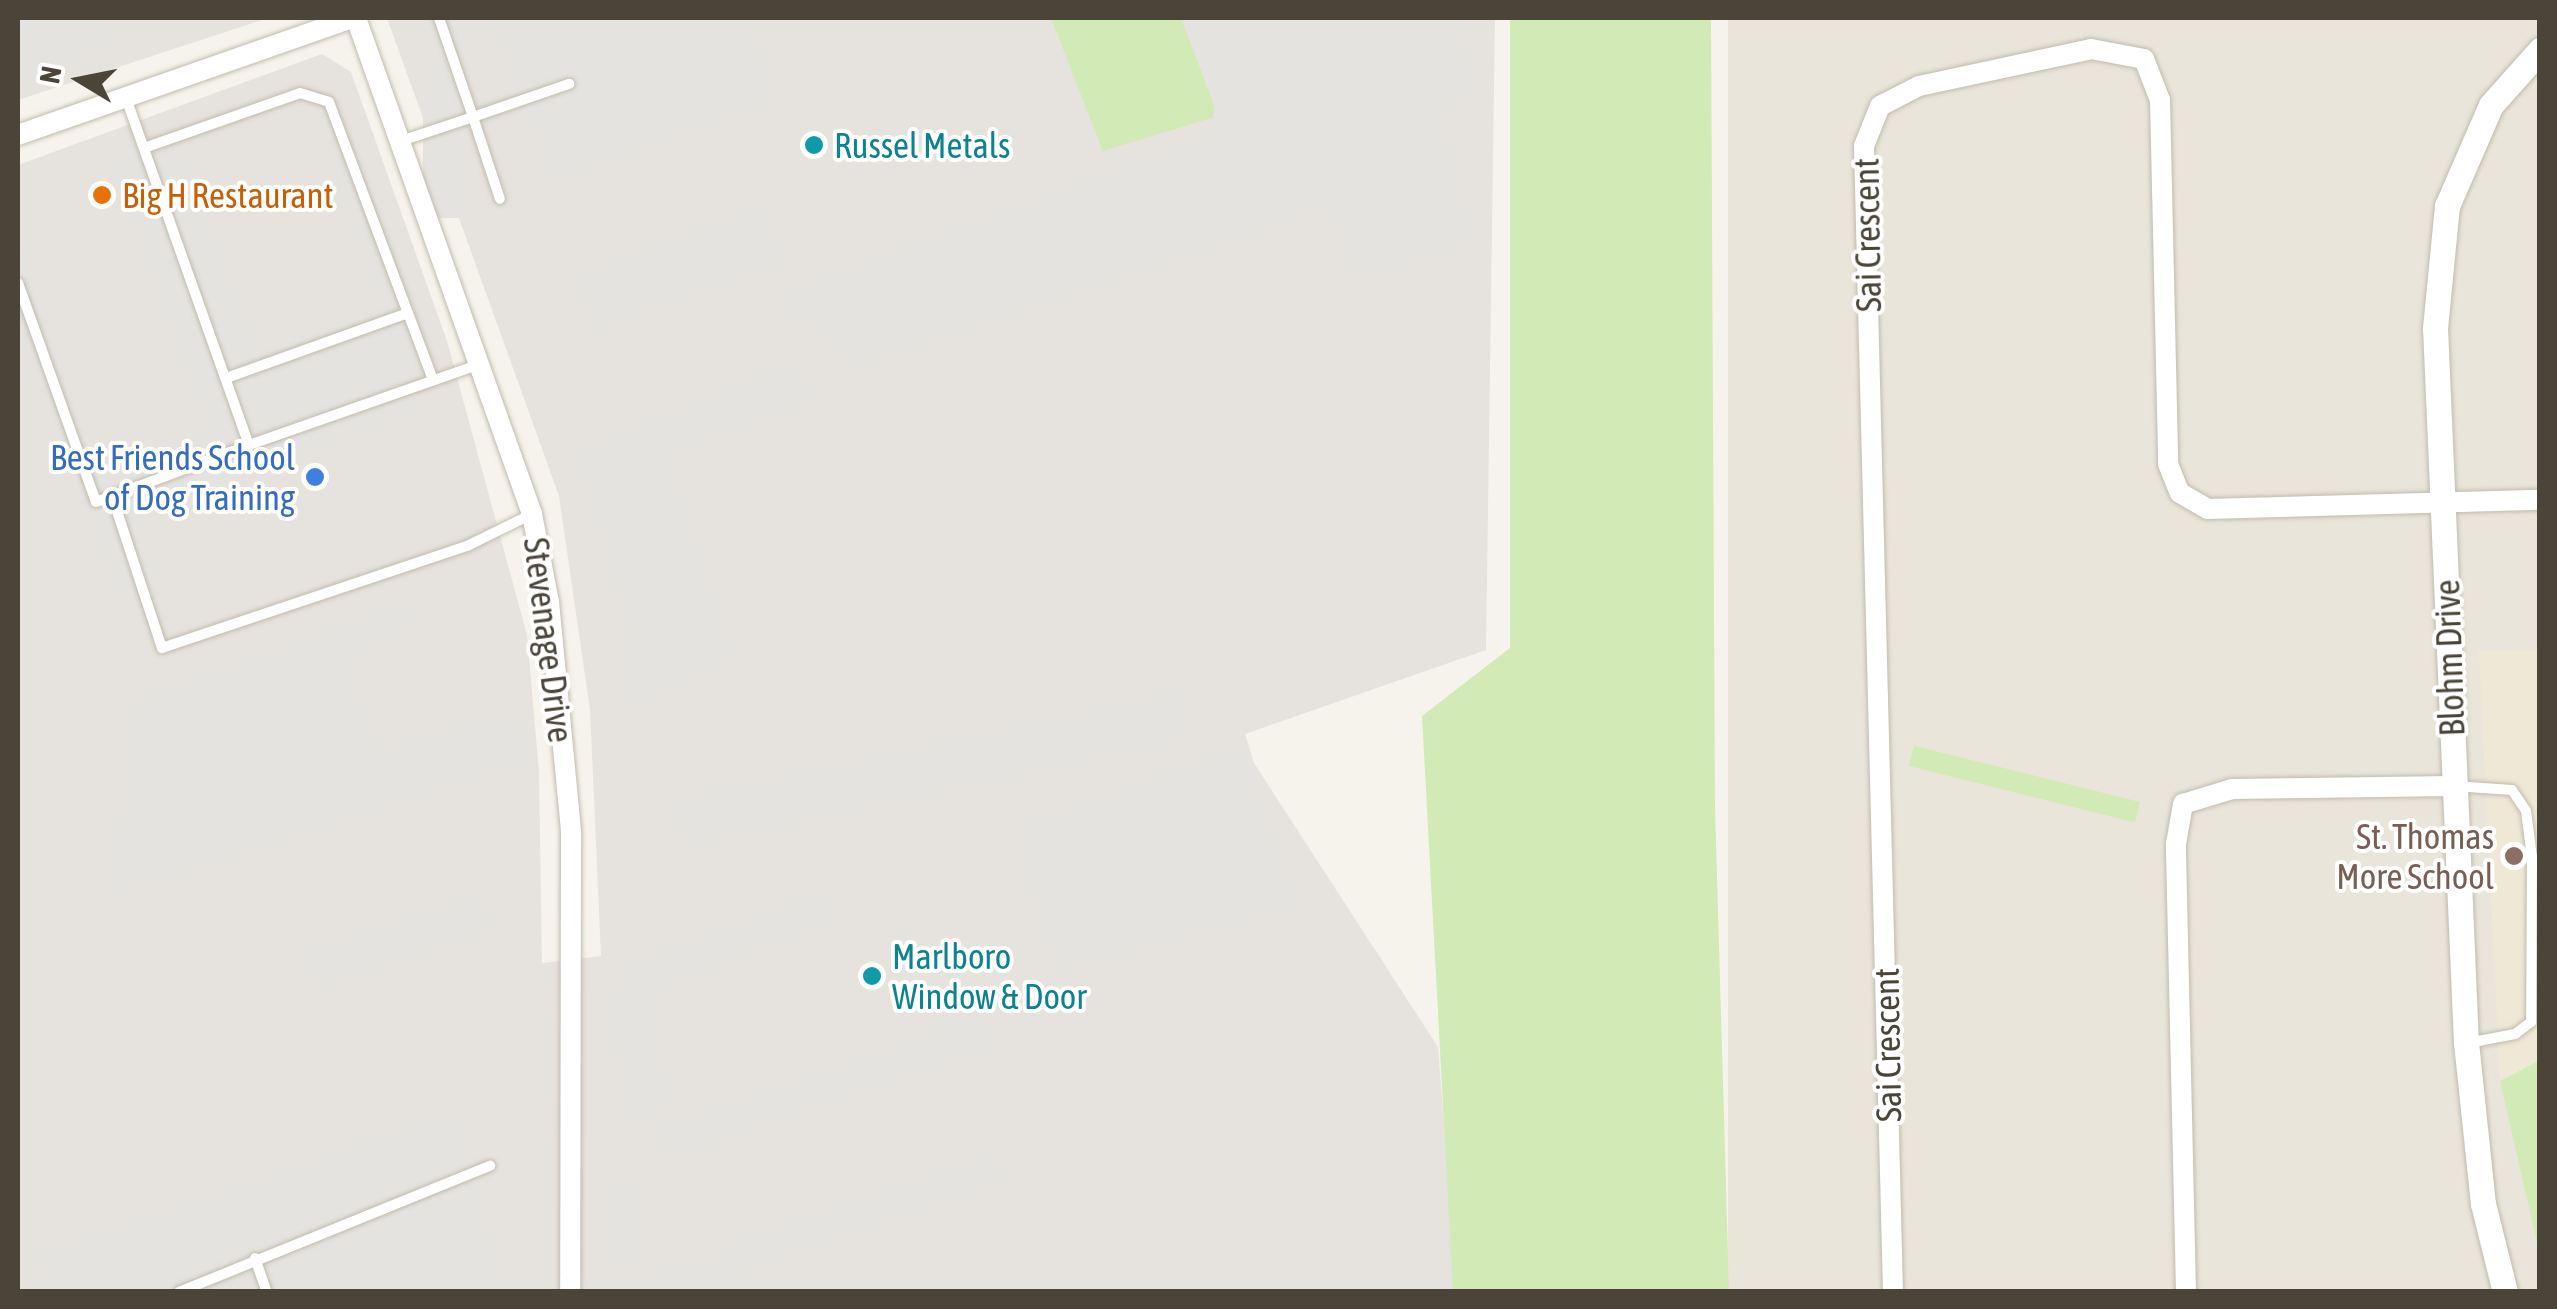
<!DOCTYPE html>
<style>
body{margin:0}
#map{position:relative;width:2557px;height:1309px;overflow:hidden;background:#f6f3ec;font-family:"Asap Condensed",sans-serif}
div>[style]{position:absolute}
.residential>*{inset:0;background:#eae5da;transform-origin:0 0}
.industrial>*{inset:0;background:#e6e2dd}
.education>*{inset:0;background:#efe8d6}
.green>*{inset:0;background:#d2eab5;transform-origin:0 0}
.parking>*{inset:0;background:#e5e3e0;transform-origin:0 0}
.roads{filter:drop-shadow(0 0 2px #c2bbae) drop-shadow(0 0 2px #c2bbae)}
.service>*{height:10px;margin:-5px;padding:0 5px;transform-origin:5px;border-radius:5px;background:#fff}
.minor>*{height:20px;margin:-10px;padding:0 10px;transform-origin:10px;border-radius:10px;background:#fff}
.tertiary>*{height:25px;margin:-12.5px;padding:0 12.5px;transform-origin:12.5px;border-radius:12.5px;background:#fff}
.dots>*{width:28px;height:28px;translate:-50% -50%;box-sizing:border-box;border:5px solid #fff;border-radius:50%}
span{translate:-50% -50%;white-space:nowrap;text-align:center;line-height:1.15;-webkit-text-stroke:8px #fff;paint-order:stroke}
.culture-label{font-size:35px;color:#0d838f}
.left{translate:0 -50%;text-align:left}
.food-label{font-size:35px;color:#c56008}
.street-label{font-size:35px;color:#4b4439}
.shop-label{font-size:35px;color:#366cbe}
.right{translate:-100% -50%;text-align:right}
.education-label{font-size:35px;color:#785e54}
.frame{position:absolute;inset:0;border:20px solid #4b4439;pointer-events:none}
.north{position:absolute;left:30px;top:30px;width:100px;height:100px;-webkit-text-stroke:8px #fff;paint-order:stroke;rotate:280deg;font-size:28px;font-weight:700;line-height:40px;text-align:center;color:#4b4439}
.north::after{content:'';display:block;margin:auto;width:35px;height:45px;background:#4b4439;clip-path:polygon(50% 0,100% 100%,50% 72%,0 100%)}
</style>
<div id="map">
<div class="residential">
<div style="left:1728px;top:18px;width:811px;height:1273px"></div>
</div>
<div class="industrial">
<div style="clip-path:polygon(18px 18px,268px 18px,18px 100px)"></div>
<div style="clip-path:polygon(387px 18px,1495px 18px,1486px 650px,1245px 734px,1254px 763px,1438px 1047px,1457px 1291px,18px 1292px,18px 165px,322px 54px,351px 72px,447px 341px,527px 635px,539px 772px,542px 963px,601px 956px,590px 710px,559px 496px)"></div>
</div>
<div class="education">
<div style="clip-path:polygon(2540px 650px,2539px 1061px,2500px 1081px,2479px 651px)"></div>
</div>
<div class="green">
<div style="clip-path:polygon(1051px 18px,1184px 18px,1218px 116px,1103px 151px)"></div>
<div style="clip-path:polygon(1510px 18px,1711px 18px,1715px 807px,1729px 1291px,1453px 1291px,1422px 716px,1510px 648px)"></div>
<div style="left:2140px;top:802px;width:21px;height:233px;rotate:104deg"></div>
<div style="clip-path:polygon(2539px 1061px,2539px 1251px,2500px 1081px)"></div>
</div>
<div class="parking">
<div style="clip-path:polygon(18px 18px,103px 18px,113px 48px,18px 83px)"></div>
<div style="left:423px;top:18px;width:44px;height:200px"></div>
<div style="clip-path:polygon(491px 18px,750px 18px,780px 102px,551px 185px)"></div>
<div style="clip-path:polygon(1181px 18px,1456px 18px,1480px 88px,1441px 114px,1477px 242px,1387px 274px,1351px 273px,1328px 211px,848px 373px,831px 343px,783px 318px,777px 291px,1213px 130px,1214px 105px)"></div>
<div style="clip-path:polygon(341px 105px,429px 349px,415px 415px,139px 510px,177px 621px,134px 638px,18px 344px,18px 234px,99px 465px,204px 429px,107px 155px,132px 143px,185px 149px,260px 349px,378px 308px,311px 114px)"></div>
<div style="left:767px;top:201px;width:66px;height:208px;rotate:70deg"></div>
<div style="clip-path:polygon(802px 355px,820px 403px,669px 457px,740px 661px,694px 679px,691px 690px,621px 714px,613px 652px,629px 638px,571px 449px)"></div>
<div style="clip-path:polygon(413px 597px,422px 627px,349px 660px,380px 746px,521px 704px,528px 765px,105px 901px,135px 697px)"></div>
<div style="left:1184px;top:687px;width:56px;height:526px;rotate:78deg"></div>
<div style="clip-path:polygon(1241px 744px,1302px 910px,1051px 976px,1012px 824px)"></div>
<div style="clip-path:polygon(827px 888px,840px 927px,768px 952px,757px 944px,739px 963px,655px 994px,673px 1099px,669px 1111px,625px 1129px,606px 1010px,628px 960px)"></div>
<div style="left:483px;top:890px;width:45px;height:195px;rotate:72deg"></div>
<div style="left:986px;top:1011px;width:40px;height:352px;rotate:71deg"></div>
<div style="clip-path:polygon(460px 1106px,504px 1291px,44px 1291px,31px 1254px)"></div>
<div style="clip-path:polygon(997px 1148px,1007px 1184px,701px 1291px,660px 1291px,653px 1267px,693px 1253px,699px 1266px,721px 1260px,717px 1244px)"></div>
<div style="left:607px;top:1182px;width:39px;height:81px"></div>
</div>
<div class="roads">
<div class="service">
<div style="left:439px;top:18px;width:105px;rotate:71deg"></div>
<div style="left:473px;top:117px;width:102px;rotate:-19deg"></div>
<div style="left:126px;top:98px;width:368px;rotate:70.5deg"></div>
<div style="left:249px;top:445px;width:245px;rotate:-19.3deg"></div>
<div style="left:401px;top:141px;width:76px;rotate:-18.4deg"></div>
<div style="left:473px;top:117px;width:86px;rotate:71.8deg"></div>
<div style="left:144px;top:148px;width:165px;rotate:-19.4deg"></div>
<div style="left:300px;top:93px;width:30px;rotate:17deg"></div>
<div style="left:329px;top:102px;width:225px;rotate:69.5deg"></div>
<div style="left:408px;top:313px;width:193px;rotate:160.3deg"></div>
<div style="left:18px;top:283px;width:232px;rotate:70.4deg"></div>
<div style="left:96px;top:502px;width:163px;rotate:-20.4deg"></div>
<div style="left:408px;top:313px;width:72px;rotate:69.5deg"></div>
<div style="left:112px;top:496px;width:160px;rotate:71.8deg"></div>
<div style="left:162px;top:648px;width:322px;rotate:-18.5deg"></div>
<div style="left:467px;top:546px;width:72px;rotate:-26.2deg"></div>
<div style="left:2454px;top:786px;width:58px;rotate:3.9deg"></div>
<div style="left:2512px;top:790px;width:25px;rotate:56deg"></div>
<div style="left:2526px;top:811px;width:46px;rotate:82.6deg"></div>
<div style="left:2532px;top:857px;width:165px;rotate:90.3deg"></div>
<div style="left:2531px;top:1022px;width:20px;rotate:143deg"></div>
<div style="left:2515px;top:1034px;width:48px;rotate:169.2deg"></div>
<div style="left:255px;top:1258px;width:36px;rotate:71deg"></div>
<div style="left:179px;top:1292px;width:336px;rotate:-22.1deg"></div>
</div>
<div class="minor">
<div style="left:356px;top:18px;width:526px;rotate:70.46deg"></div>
<div style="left:532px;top:514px;width:90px;rotate:79.1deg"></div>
<div style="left:549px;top:602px;width:231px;rotate:84.5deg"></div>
<div style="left:571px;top:832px;width:460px;rotate:90.1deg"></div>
<div style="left:18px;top:135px;width:355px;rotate:-19.3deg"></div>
<div style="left:1893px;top:1292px;width:1146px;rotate:-91.45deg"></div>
<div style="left:1864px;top:146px;width:43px;rotate:-68.2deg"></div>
<div style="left:1880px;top:106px;width:44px;rotate:-27.1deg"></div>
<div style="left:1919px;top:86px;width:176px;rotate:-12.1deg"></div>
<div style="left:2091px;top:49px;width:54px;rotate:10.7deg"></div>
<div style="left:2144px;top:59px;width:44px;rotate:68.7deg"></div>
<div style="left:2160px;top:100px;width:364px;rotate:88.7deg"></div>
<div style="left:2168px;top:464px;width:31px;rotate:68deg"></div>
<div style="left:2180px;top:493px;width:32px;rotate:30deg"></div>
<div style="left:2208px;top:509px;width:332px;rotate:-1.6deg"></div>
<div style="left:2186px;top:1292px;width:448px;rotate:-91.3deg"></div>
<div style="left:2176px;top:844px;width:41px;rotate:-80.1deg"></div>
<div style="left:2183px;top:804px;width:51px;rotate:-17deg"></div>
<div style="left:2232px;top:789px;width:221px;rotate:-0.8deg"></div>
</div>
<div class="tertiary">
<div style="left:2505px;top:1292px;width:91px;rotate:-104deg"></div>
<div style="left:2483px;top:1204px;width:162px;rotate:-96deg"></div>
<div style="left:2466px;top:1043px;width:716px;rotate:-92.48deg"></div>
<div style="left:2435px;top:328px;width:123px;rotate:-84.4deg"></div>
<div style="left:2447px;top:206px;width:110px;rotate:-66.5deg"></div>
<div style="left:2491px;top:105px;width:74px;rotate:-48.3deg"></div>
</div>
</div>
<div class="dots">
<div style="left:814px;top:145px;background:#0f9aa8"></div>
<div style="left:102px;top:195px;background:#e8710a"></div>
<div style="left:315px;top:477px;background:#3f7fe0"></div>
<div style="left:2514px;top:856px;background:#8d6e63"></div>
<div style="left:872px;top:976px;background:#0f9aa8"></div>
</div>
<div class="culture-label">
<span class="left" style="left:834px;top:145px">Russel Metals</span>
<span class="left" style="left:892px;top:976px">Marlboro<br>Window &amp; Door</span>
</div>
<div class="food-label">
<span class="left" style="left:122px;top:195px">Big H Restaurant</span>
</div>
<div class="street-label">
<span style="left:1867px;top:235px;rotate:-91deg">Sai Crescent</span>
<span style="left:549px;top:640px;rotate:83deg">Stevenage Drive</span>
<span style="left:2449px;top:658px;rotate:-92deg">Blohm Drive</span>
<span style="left:1887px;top:1045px;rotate:-91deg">Sai Crescent</span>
</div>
<div class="shop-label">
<span class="right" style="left:295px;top:477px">Best Friends School<br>of Dog Training</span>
</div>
<div class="education-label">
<span class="right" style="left:2494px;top:856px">St. Thomas<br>More School</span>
</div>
<div class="frame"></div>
<div class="north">N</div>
</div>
